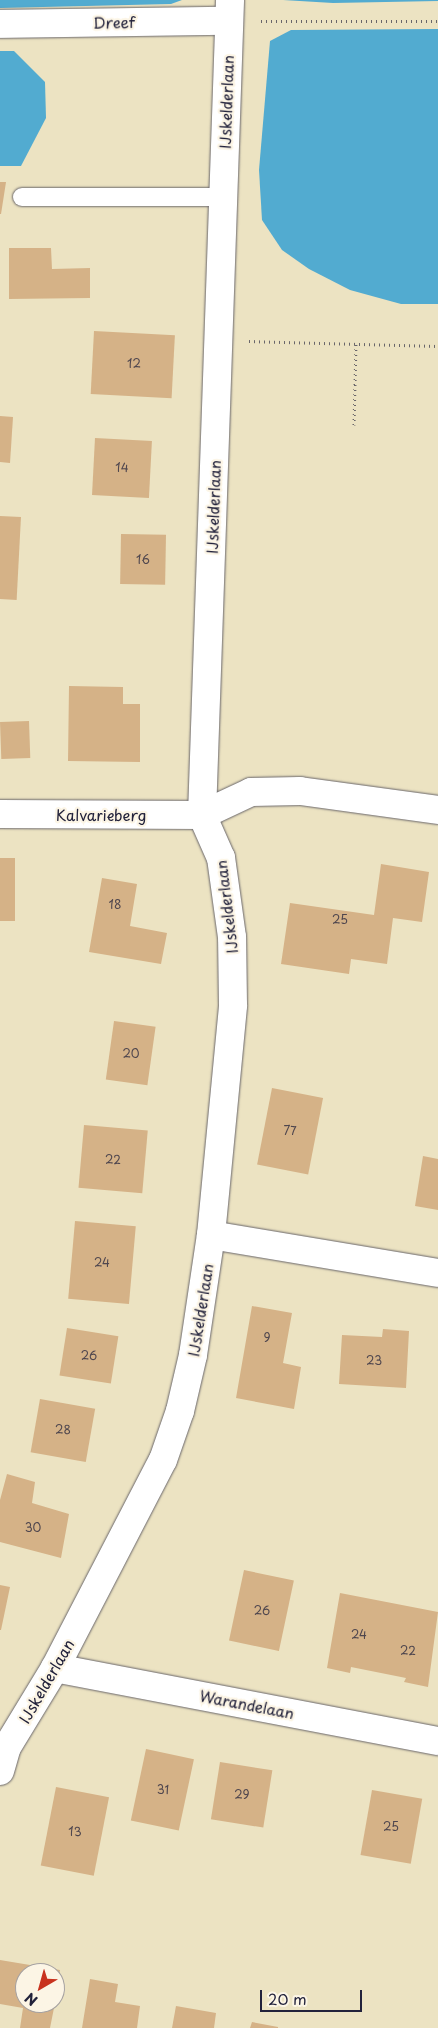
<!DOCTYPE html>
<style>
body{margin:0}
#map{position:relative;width:438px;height:2028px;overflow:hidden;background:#ece3c2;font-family:"Playpen Sans",sans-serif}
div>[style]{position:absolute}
.water>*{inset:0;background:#52abd0}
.building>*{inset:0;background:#d5b287;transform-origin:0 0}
.path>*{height:3px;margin-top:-1.5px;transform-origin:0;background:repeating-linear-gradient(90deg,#69666a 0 1px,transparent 0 5px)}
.roads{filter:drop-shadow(0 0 1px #69666a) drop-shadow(0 0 1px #69666a)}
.lane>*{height:18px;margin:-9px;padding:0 9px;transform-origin:9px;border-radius:9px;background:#fff}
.street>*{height:28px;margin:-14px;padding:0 14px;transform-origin:14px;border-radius:14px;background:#fff}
span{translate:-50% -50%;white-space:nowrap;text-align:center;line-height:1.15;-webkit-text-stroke:4.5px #fcf5e5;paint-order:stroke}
.number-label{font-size:12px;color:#4f464e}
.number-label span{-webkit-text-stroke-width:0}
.street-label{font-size:15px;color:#22223b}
.north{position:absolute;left:15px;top:1963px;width:50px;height:50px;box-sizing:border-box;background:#fcf5e5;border:1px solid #a5a1a1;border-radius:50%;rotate:218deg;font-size:14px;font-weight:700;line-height:20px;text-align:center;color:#22223b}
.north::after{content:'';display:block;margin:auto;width:18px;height:22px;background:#c8321e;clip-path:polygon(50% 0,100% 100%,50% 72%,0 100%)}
.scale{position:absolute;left:260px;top:1990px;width:102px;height:22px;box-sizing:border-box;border:2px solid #22223b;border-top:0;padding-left:6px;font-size:15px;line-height:18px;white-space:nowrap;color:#22223b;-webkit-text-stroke:4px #fcf5e5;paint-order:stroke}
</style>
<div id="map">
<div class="water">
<div style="clip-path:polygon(0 0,182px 0,171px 4px,0 8px)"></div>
<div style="clip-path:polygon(283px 0,438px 0,438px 1px,333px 3px)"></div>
<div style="clip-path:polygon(438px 29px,438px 304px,401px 304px,350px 290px,309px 269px,282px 250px,262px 220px,259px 170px,270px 41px,291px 30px)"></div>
<div style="clip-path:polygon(0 51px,14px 51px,45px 82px,46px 118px,21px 166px,0 166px)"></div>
</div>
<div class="building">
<div style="clip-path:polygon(0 182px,6px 182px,1px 214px,0 214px)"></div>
<div style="clip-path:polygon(9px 248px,51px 248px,52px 269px,90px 268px,90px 298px,9px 299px)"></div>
<div style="left:94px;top:331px;width:81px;height:63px;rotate:3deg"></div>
<div style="clip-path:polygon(0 416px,13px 417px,10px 463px,0 462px)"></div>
<div style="left:95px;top:438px;width:57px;height:57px;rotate:3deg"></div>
<div style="left:0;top:516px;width:21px;height:83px;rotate:3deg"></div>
<div style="left:121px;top:534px;width:45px;height:50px;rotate:1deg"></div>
<div style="clip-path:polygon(69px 686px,123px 687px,123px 704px,140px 704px,140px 762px,68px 761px)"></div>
<div style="left:29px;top:721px;width:37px;height:29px;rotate:88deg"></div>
<div style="left:0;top:858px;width:15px;height:63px"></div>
<div style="clip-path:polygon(381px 864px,429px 872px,422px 922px,393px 918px,387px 964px,351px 959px,349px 974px,281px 964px,290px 903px,374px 915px)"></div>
<div style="clip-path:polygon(102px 878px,137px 884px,130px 926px,167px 933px,161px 964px,89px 952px)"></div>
<div style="left:114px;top:1021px;width:42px;height:59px;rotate:8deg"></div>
<div style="left:272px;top:1088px;width:52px;height:78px;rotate:11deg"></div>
<div style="left:84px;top:1125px;width:64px;height:63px;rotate:5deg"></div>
<div style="clip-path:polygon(423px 1156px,438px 1159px,438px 1210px,415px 1206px)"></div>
<div style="left:75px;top:1221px;width:61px;height:78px;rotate:5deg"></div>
<div style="clip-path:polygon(252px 1306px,292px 1313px,283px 1363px,301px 1367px,294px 1409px,236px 1398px)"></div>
<div style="left:67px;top:1328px;width:52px;height:48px;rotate:9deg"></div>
<div style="clip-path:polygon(383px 1329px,409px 1331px,406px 1388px,339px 1384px,342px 1335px,382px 1337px)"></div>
<div style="left:40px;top:1399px;width:56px;height:54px;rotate:10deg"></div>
<div style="clip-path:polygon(7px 1474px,35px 1482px,32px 1503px,69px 1514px,61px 1558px,0 1542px,0 1500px)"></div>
<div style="left:244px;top:1570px;width:51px;height:72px;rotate:12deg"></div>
<div style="clip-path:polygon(0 1585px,10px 1587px,1px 1630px,0 1630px)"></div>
<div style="clip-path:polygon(340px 1593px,438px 1612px,428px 1687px,404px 1682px,406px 1678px,351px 1667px,350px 1673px,327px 1668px)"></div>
<div style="left:146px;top:1749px;width:49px;height:73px;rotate:12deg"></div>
<div style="left:220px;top:1762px;width:53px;height:58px;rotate:9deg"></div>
<div style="left:56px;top:1787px;width:54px;height:80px;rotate:11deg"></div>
<div style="left:372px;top:1790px;width:51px;height:66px;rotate:10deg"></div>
<div style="clip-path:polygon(0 1960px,60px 1970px,56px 1995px,55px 1973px,25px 1973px,25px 2003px,55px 2003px,50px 2028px,20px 2028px,23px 2008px,0 2004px)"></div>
<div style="clip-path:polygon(90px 1979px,118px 1984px,115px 2002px,140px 2006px,137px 2028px,82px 2028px)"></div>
<div style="clip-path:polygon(176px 2006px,216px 2013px,214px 2028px,172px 2028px)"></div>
<div style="clip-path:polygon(252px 2022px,278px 2027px,278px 2028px,250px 2028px)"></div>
</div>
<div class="path">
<div style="left:261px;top:21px;width:177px"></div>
<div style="left:249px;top:341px;width:189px;rotate:1.5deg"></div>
<div style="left:354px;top:425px;width:81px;rotate:-88.6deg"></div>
</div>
<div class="roads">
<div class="lane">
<div style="left:22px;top:197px;width:201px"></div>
</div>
<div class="street">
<div style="left:0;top:24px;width:229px;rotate:-0.8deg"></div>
<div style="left:0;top:814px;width:202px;rotate:0.3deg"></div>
<div style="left:202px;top:815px;width:54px;rotate:-25.1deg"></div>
<div style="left:251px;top:792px;width:49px;rotate:-1.2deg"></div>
<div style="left:300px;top:791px;width:139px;rotate:7.8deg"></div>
<div style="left:211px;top:1235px;width:230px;rotate:9.5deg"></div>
<div style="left:55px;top:1668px;width:390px;rotate:10.8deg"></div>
<div style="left:0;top:1771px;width:25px;rotate:-74deg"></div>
<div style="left:7px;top:1747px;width:92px;rotate:-58.7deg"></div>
<div style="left:55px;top:1668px;width:234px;rotate:-62.6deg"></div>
<div style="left:163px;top:1460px;width:52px;rotate:-70.9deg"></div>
<div style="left:180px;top:1411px;width:57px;rotate:-76.9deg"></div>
<div style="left:193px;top:1355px;width:121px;rotate:-81.5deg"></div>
<div style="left:211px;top:1235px;width:231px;rotate:-84.5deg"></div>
<div style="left:233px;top:1005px;width:68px;rotate:-90.8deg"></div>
<div style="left:232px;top:937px;width:80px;rotate:-97.9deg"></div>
<div style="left:221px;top:858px;width:47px;rotate:-113.8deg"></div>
<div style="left:202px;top:815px;width:815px;rotate:-88.03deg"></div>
</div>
</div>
<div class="number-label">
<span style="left:134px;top:364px">12</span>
<span style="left:122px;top:468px">14</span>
<span style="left:143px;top:560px">16</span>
<span style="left:115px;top:905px">18</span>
<span style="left:340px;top:920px">25</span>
<span style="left:131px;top:1054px">20</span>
<span style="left:290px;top:1131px">77</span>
<span style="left:113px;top:1160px">22</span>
<span style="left:102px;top:1263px">24</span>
<span style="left:267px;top:1338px">9</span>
<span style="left:89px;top:1356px">26</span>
<span style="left:374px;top:1361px">23</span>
<span style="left:63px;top:1430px">28</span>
<span style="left:33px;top:1528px">30</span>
<span style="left:262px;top:1611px">26</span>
<span style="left:359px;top:1635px">24</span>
<span style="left:408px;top:1651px">22</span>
<span style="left:163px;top:1790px">31</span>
<span style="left:242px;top:1795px">29</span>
<span style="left:391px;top:1827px">25</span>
<span style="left:75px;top:1832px">13</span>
</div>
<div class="street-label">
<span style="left:114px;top:22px;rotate:-1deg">Dreef</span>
<span style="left:226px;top:102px;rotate:-88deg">IJskelderlaan</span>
<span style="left:213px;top:507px;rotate:-88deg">IJskelderlaan</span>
<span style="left:101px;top:815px">Kalvarieberg</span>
<span style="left:226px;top:907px;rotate:-97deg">IJskelderlaan</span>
<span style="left:200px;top:1310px;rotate:-81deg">IJskelderlaan</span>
<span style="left:46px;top:1681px;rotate:-60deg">IJskelderlaan</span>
<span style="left:247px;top:1704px;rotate:11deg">Warandelaan</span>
</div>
<div class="north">N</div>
<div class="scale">20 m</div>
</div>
